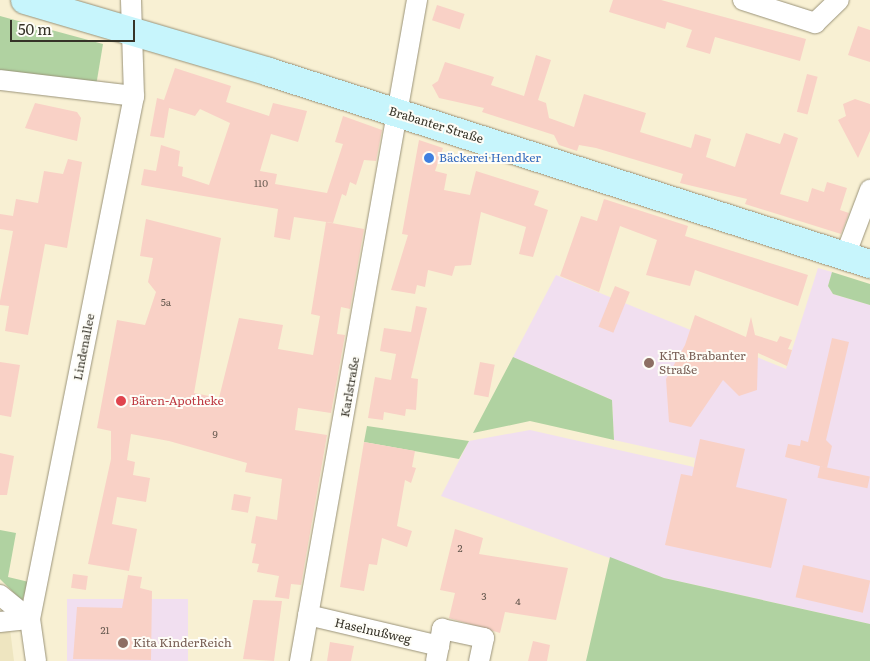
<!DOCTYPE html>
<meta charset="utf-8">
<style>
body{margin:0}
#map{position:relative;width:870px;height:661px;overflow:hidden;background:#f8f0d3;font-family:Literata,serif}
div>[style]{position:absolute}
.built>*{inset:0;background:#eee5c0}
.education>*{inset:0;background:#f1dff0;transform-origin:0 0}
.green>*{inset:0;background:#b0d2a1}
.building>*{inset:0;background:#f9d1c6;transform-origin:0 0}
.roads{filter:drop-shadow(0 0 1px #9a9379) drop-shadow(0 0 1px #9a9379)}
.street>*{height:20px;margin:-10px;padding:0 10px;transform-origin:10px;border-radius:10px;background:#fff}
.secondary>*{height:28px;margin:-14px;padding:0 14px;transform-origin:14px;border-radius:14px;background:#c7f5fc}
.dots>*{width:14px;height:14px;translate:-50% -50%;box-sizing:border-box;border:2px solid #fefdf7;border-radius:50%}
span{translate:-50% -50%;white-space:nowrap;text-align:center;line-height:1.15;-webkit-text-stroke:4px #fefdf7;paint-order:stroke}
.number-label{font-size:10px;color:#675a50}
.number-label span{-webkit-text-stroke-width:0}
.street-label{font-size:12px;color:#363328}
.shop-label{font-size:12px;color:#366cbe}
.left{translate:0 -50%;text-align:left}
.education-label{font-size:12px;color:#785e54}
.health-label{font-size:12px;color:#be3a42}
.scale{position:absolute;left:10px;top:20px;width:125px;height:22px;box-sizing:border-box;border:2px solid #363328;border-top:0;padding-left:6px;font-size:15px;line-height:18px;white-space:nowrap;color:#363328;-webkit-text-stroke:4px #fefdf7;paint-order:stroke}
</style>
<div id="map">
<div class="built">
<div style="clip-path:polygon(10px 629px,14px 661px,0 661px,0 630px)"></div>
</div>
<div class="education">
<div style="clip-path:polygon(818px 268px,832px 272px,828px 286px,833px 294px,870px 305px,870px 624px,664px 578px,441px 496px,469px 441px,530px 430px,694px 467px,695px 458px,614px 440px,612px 400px,513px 357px,556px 275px,786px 369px)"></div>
<div style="left:67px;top:599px;width:121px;height:63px"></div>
</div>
<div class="green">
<div style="clip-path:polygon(0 16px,103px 44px,96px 86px,0 71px)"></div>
<div style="clip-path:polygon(832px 272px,870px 284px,870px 305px,833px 294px,828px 286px)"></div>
<div style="clip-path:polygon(513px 357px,612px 400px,614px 440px,530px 421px,473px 433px)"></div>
<div style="clip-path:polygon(367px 426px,469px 441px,459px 459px,364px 442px)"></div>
<div style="clip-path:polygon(0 530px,16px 533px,8px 577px,29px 582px,22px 601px,0 579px)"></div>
<div style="clip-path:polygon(610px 557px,664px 578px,870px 624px,870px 661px,586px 661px)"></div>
</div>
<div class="building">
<div style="clip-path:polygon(613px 0,661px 0,806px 39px,800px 61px,715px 37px,710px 54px,686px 47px,692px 30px,667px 22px,665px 29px,609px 12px)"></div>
<div style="left:437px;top:5px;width:29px;height:16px;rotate:18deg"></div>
<div style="clip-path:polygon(858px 26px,870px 30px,870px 62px,848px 55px)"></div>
<div style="clip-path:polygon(536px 55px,551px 60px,538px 100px,546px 103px,549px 118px,574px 127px,584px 94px,646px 113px,640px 132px,691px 148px,695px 134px,711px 139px,706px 157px,735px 167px,746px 133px,780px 144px,784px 133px,798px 138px,780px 194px,808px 202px,812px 188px,824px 192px,827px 182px,847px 188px,840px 210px,849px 213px,841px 234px,745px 204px,747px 199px,680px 183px,683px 174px,596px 148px,579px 145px,577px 151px,559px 145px,554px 135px,482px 112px,484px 108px,439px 98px,432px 85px,438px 81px,445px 62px,494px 77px,491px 85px,524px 96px)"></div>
<div style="clip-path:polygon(175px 68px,231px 86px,226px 102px,269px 116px,273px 103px,307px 111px,298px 142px,271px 134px,260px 171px,277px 174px,275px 184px,327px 193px,343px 144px,335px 142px,343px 116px,382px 130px,376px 161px,364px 160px,356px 185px,350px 182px,346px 196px,342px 194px,333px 223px,294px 217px,290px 240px,274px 237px,278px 209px,141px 185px,144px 169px,156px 171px,161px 145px,180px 151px,178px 166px,183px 167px,182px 176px,209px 185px,230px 123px,200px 109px,195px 116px,169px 108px,164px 138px,150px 136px,157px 98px,164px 100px)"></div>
<div style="left:807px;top:74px;width:11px;height:39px;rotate:15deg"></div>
<div style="clip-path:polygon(855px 99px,870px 104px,870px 131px,858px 158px,838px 120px,846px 116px,843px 104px)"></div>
<div style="clip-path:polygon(35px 103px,77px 112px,81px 118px,77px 141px,25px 128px)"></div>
<div style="clip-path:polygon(419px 140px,443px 148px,435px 171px,447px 174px,444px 190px,470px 195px,476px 171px,539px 191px,534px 205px,548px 210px,533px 257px,519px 254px,526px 227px,481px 212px,471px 265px,455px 266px,452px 276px,428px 270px,425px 287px,417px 285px,415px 294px,391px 290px,408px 235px,402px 234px)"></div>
<div style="clip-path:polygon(68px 159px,82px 162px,67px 248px,45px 244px,28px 335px,5px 331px,9px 306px,0 305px,0 301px,13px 231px,0 229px,0 214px,13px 216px,16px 199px,38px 203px,44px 171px,63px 174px)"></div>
<div style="clip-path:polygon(604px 199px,688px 226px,685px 236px,808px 275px,798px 306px,695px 270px,690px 286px,646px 275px,657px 240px,620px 226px,599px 292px,560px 276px,581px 216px,597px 221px)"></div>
<div style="clip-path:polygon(146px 219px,221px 238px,194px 393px,219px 398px,239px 318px,283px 325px,278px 349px,313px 355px,320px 316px,311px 314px,326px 222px,364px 229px,350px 309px,341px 307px,337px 334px,345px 335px,331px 413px,298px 408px,295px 430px,327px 435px,301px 585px,291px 584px,289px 599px,275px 597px,279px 576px,257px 572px,259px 564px,252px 563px,256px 544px,251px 543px,256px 516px,277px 520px,282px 479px,245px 472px,247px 463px,169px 441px,131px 434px,127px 460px,135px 462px,133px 475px,150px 478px,146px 502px,117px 497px,112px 524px,137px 529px,129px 571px,88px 564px,111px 459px,111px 431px,97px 428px,117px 320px,145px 325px,156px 292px,148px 282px,153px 258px,140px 256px)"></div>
<div style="left:615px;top:286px;width:16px;height:44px;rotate:22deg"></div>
<div style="clip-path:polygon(416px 306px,427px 308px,411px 378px,418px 379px,416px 410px,406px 409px,405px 416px,384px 412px,383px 420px,368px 418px,375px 377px,391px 380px,396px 354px,380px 351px,384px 328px,411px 332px)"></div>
<div style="clip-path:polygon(695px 315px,746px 337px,751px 317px,755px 335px,777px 342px,780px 336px,792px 340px,788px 349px,792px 350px,787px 366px,758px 353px,757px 390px,739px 396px,723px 380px,691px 427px,669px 422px,666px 379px,685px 345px)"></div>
<div style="clip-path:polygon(832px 338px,849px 342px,826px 440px,832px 446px,827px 468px,785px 457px,788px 444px,800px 446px,801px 440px,808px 442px)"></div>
<div style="clip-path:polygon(0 362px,20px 365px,11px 417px,0 415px)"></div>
<div style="left:480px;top:362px;width:15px;height:33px;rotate:11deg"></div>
<div style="clip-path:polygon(700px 439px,745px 449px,736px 487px,787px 499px,771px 568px,665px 545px,681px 474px,692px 476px)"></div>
<div style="clip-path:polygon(364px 442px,415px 451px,412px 467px,416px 468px,411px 483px,405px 480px,397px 526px,412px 531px,407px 547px,382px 538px,377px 565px,369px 564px,364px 591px,340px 587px)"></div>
<div style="clip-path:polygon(0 453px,14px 456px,7px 495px,0 495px)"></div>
<div style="left:820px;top:466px;width:51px;height:12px;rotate:12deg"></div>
<div style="left:234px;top:494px;width:17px;height:16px;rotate:10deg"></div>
<div style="clip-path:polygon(455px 529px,483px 538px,479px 554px,568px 568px,556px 620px,505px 612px,500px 633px,449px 618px,455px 593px,440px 590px)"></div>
<div style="left:803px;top:565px;width:69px;height:33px;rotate:13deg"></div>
<div style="left:73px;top:574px;width:15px;height:14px;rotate:8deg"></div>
<div style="clip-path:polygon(128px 575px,142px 577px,140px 588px,152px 591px,151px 660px,73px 659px,77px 607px,122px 608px)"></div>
<div style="clip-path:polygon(253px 600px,282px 601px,274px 661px,243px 659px)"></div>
<div style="clip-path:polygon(533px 641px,550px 645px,547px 661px,528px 661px)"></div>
<div style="clip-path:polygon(330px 642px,354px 646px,351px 661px,327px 661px)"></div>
</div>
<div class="roads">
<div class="street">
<div style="left:743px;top:0;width:76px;rotate:17.7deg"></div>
<div style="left:815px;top:23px;width:33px;rotate:-44deg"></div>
<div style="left:0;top:80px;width:135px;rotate:6.8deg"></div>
<div style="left:845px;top:256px;width:71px;rotate:-69.3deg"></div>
<div style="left:0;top:595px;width:38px;rotate:39deg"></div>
<div style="left:308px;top:615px;width:135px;rotate:13.3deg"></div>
<div style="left:0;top:622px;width:30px;rotate:-6deg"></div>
<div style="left:36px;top:661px;width:42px;rotate:-98.1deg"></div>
<div style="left:30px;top:619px;width:533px;rotate:-78.75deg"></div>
<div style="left:134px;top:96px;width:96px;rotate:-91.8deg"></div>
<div style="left:300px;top:661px;width:671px;rotate:-79.96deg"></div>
<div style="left:436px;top:661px;width:33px;rotate:-79deg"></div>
<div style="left:442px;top:629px;width:43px;rotate:12.1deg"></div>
<div style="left:484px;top:638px;width:24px;rotate:102deg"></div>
</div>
<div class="secondary">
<div style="left:25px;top:0;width:254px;rotate:16.4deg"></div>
<div style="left:269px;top:72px;width:631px;rotate:17.72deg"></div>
</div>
</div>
<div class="dots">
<div style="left:429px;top:158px;background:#3f7fe0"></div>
<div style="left:649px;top:363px;background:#8d6e63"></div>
<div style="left:121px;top:401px;background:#e0444e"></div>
<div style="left:123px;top:643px;background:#8d6e63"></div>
</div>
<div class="number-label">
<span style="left:261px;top:183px">110</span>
<span style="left:166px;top:302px">5a</span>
<span style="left:215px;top:434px">9</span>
<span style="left:460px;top:548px">2</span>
<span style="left:484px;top:596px">3</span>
<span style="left:518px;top:601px">4</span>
<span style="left:105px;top:630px">21</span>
</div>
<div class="street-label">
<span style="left:436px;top:125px;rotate:17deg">Brabanter Straße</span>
<span style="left:84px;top:347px;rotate:-79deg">Lindenallee</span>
<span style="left:350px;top:387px;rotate:-80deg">Karlstraße</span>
<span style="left:373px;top:631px;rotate:13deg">Haselnußweg</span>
</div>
<div class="shop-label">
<span class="left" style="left:439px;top:158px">Bäckerei Hendker</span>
</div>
<div class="education-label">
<span class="left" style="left:659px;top:363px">KiTa Brabanter<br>Straße</span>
<span class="left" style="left:133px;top:643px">Kita KinderReich</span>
</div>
<div class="health-label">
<span class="left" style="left:131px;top:401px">Bären-Apotheke</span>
</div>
<div class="scale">50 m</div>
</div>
